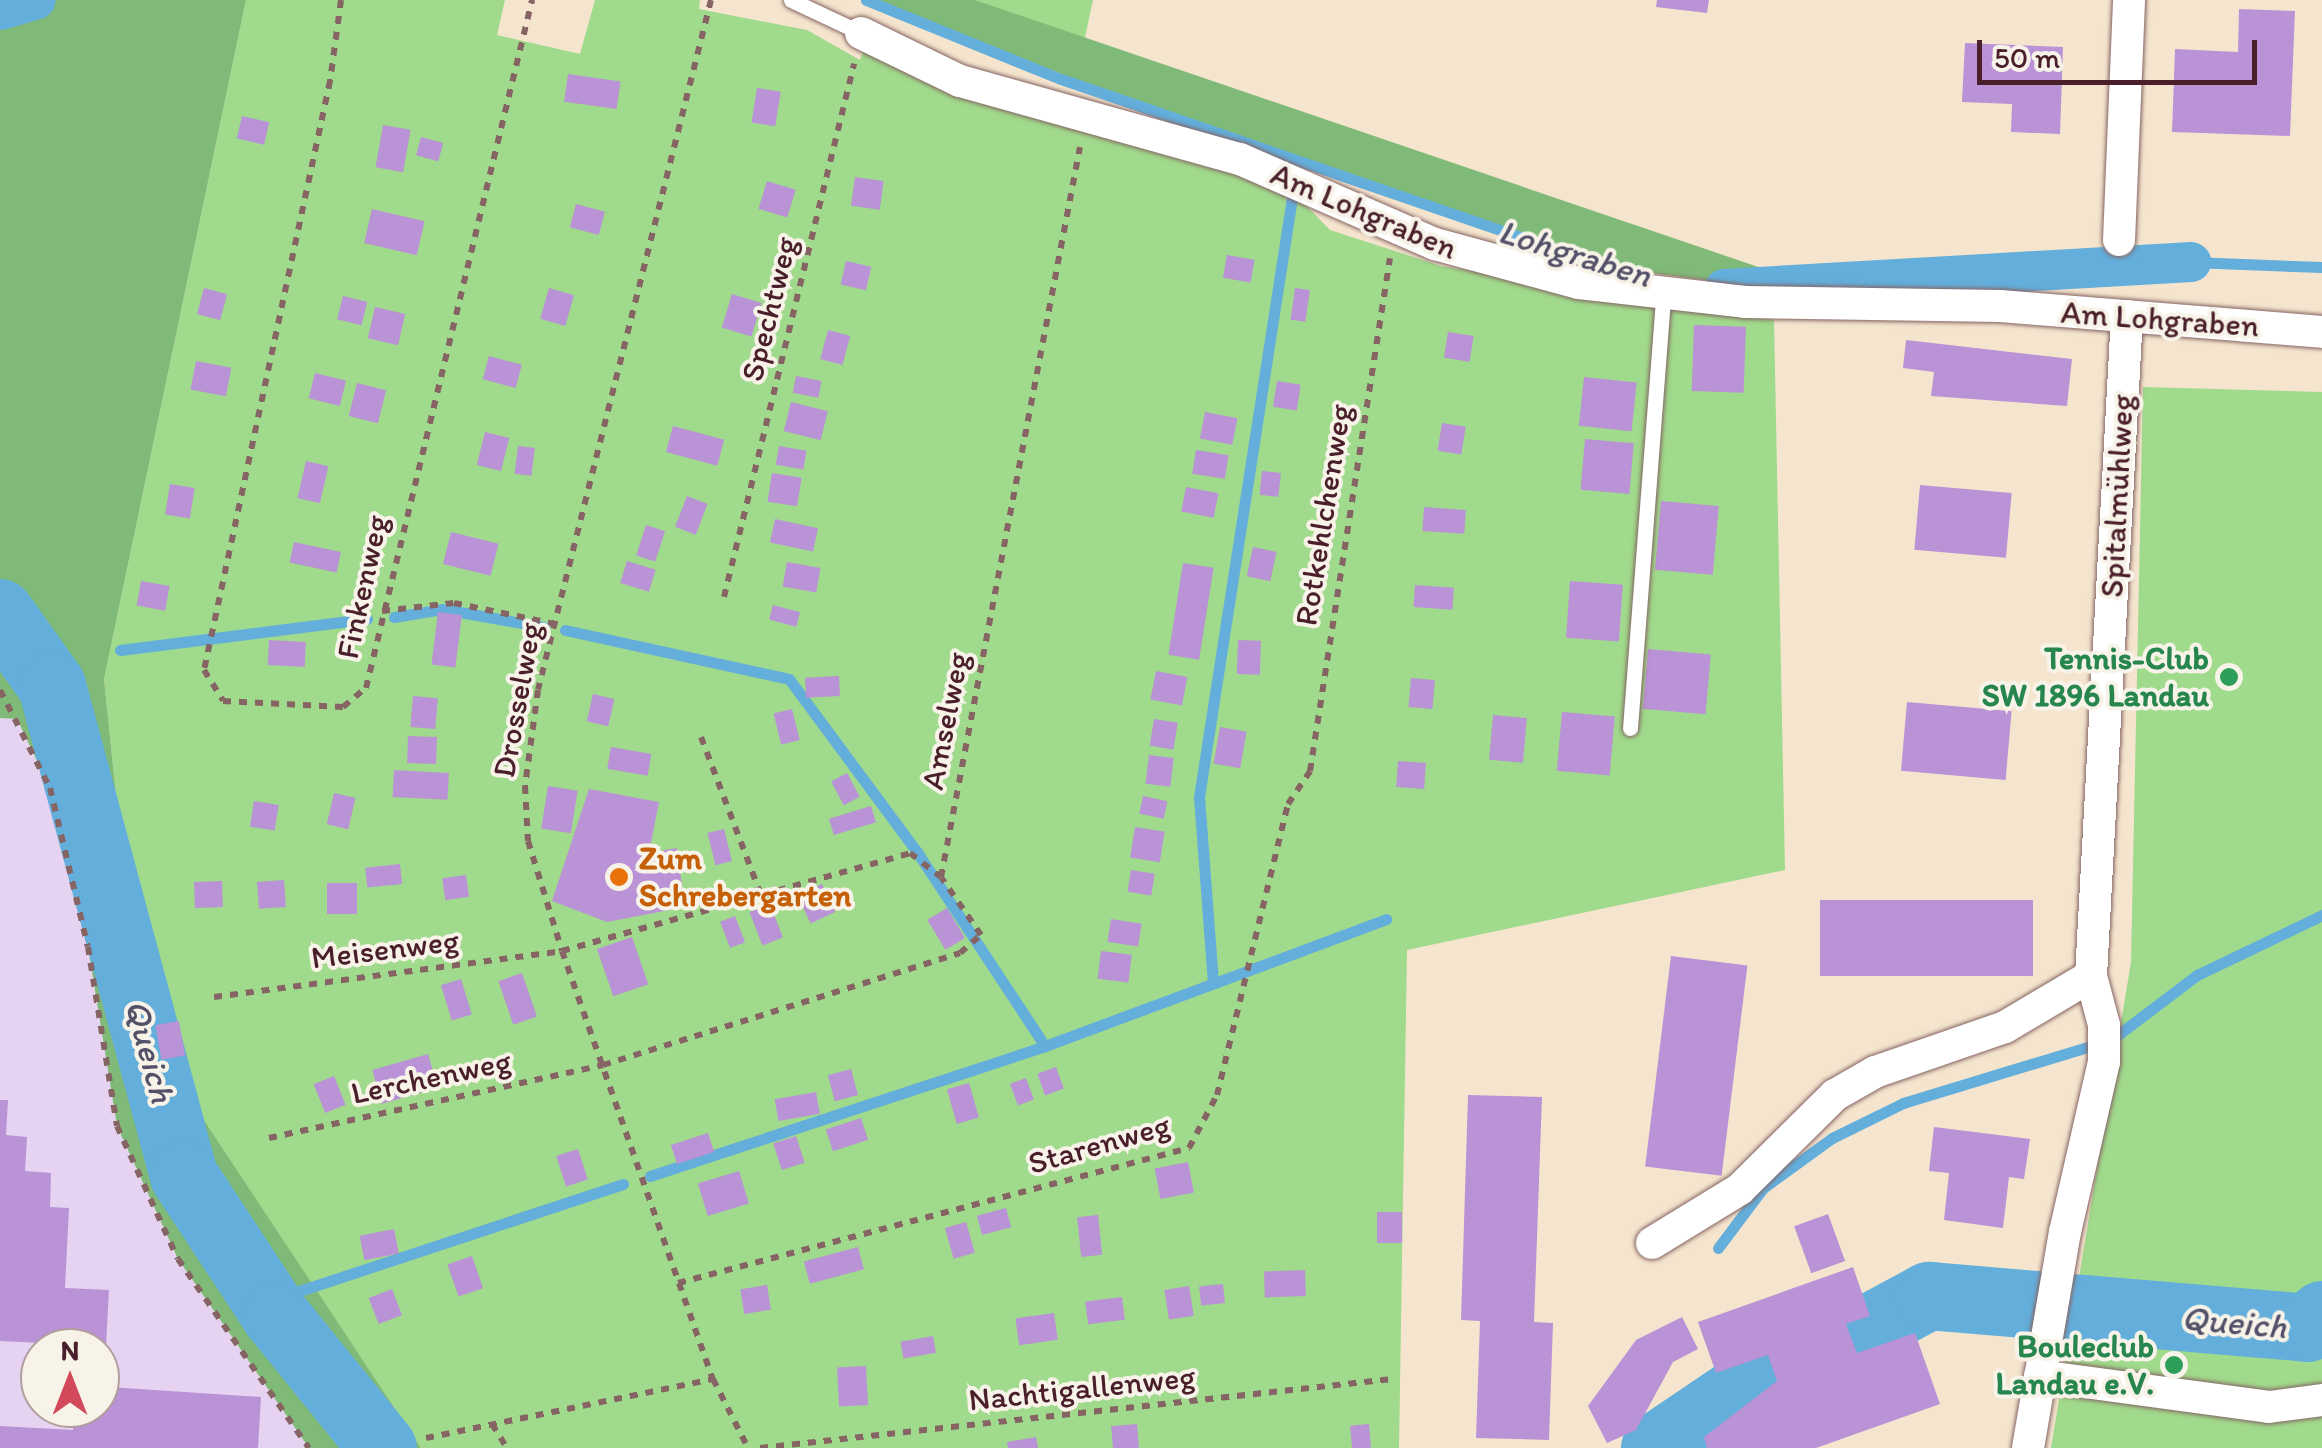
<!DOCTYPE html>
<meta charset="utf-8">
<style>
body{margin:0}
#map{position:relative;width:2322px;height:1448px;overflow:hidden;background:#f5e5ce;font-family:Itim,sans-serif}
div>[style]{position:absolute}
.built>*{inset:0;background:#e5d3f1}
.green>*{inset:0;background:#a0da8c}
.forest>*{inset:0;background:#80ba78}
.stream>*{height:11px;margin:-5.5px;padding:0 5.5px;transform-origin:5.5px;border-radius:5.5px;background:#63aedb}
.canal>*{height:40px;margin:-20px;padding:0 20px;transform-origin:20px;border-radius:20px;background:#63aedb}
.river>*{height:68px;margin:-34px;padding:0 34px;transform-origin:34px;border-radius:34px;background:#63aedb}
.building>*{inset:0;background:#ba92d6;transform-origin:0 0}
.path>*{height:6px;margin-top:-3px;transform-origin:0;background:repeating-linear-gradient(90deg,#866464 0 8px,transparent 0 16px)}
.roads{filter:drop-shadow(0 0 2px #866464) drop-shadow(0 0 2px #866464)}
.service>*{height:15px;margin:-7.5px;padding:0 7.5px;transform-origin:7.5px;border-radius:7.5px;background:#fff}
.minor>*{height:32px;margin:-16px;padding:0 16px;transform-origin:16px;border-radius:16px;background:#fff}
.dots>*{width:28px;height:28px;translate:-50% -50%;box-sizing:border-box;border:5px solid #f7f3e8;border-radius:50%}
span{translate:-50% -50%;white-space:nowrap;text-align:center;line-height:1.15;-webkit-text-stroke:8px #f7f3e8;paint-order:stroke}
.street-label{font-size:32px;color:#4a1f2b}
.leisure-label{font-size:32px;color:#27864d;font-weight:700}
.right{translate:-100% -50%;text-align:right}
.food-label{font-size:32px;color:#c56008;font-weight:700}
.left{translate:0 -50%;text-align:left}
.water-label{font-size:35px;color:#535169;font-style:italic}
.north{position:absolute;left:20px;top:1328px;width:100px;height:100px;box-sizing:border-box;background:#f7f3e8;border:2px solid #b29e9c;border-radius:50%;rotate:0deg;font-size:28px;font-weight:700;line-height:40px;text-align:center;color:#4a1f2b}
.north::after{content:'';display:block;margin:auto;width:35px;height:45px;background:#d1495b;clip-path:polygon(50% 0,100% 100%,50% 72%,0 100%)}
.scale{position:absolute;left:1977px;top:40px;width:280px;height:45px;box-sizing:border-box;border:5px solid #4a1f2b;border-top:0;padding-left:12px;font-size:30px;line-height:35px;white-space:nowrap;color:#4a1f2b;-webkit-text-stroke:8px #f7f3e8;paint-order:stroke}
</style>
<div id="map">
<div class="built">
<div style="clip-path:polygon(evenodd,0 718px,17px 719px,50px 788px,88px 947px,118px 1126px,178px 1259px,309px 1448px,0 1448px,0 718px,40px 1348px,100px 1348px,100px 1408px,40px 1408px,40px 1348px)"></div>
</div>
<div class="green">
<div style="clip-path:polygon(246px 0,505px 0,497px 35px,580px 54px,595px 0,700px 0,699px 9px,807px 30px,860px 60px,865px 45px,1285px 184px,1330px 230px,1441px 266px,1774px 320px,1785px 870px,1407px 950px,1399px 1448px,421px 1448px,163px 1060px,130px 929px,104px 679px)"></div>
<div style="clip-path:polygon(975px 0,1093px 0,1084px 42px)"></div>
<div style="clip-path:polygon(2143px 387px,2322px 392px,2322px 1448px,2051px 1448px,2131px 962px)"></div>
</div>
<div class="forest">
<div style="clip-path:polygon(0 0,246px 0,104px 679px,130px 929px,164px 1060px,421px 1448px,309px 1448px,178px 1259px,117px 1126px,88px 947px,50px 788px,17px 719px,0 718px)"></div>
<div style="clip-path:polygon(878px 0,975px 0,1773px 272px,1773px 289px,1644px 272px,1484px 222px,1091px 86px)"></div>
</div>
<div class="stream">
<div style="left:866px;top:0;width:210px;rotate:22.1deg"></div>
<div style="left:1061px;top:79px;width:603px;rotate:18.98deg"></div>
<div style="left:2191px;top:262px;width:131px;rotate:2.2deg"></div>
<div style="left:394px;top:617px;width:50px;rotate:-9.3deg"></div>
<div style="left:443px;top:609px;width:103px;rotate:10.1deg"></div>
<div style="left:565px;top:630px;width:229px;rotate:12.3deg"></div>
<div style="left:789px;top:679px;width:219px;rotate:53.5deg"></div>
<div style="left:919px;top:855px;width:229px;rotate:56.6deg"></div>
<div style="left:1045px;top:1046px;width:364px;rotate:-20.4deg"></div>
<div style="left:120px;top:650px;width:249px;rotate:-7.2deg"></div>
<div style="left:1213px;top:983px;width:187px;rotate:-94.3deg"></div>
<div style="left:1199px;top:797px;width:619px;rotate:-81.18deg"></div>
<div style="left:650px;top:1176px;width:416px;rotate:-18.2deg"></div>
<div style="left:1718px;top:1248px;width:75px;rotate:-53.1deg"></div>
<div style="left:1763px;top:1188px;width:85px;rotate:-35.9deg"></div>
<div style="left:1832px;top:1138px;width:79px;rotate:-26.2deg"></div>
<div style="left:1903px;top:1103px;width:217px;rotate:-16.9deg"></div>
<div style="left:2111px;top:1040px;width:108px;rotate:-37.1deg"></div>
<div style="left:2197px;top:975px;width:139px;rotate:-25.6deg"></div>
<div style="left:266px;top:1302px;width:376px;rotate:-18.3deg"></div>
</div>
<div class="canal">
<div style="left:0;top:10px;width:37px;rotate:-16deg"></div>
<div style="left:1724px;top:289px;width:468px;rotate:-3.3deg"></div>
</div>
<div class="river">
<div style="left:0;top:613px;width:90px;rotate:54.5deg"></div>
<div style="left:52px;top:686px;width:507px;rotate:74.92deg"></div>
<div style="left:184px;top:1176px;width:168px;rotate:56.7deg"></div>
<div style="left:276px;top:1316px;width:170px;rotate:51deg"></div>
<div style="left:1851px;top:1338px;width:89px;rotate:-28.3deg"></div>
<div style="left:1929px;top:1296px;width:380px;rotate:4.8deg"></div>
<div style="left:2308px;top:1328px;width:19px;rotate:-43deg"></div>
<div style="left:1655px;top:1448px;width:143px;rotate:-34.1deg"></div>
</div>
<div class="building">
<div style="clip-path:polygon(1657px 0,1709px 0,1707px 13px,1656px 7px)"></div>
<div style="clip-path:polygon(2239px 9px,2295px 11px,2290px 136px,2172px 132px,2175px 49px,2238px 52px)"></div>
<div style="clip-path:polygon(1965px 43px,2063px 47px,2060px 134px,2011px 132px,2012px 104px,1962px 102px)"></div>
<div style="left:568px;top:74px;width:53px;height:28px;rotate:8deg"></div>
<div style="left:757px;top:88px;width:24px;height:35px;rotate:9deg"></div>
<div style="left:242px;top:116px;width:28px;height:23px;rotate:13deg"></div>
<div style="left:383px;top:125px;width:28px;height:43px;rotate:10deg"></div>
<div style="left:421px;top:137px;width:23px;height:19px;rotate:15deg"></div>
<div style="left:855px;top:177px;width:29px;height:29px;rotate:8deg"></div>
<div style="left:767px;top:181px;width:30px;height:29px;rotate:17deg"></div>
<div style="left:576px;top:204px;width:30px;height:24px;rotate:15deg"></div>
<div style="left:372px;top:209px;width:54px;height:35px;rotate:13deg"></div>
<div style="left:1227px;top:255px;width:28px;height:23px;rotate:10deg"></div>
<div style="left:846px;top:261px;width:26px;height:24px;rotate:13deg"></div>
<div style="left:204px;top:288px;width:24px;height:27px;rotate:15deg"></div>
<div style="left:549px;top:288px;width:26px;height:32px;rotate:16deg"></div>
<div style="left:1295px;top:288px;width:15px;height:32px;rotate:8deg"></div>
<div style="left:732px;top:294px;width:31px;height:35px;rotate:17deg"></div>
<div style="left:343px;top:296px;width:25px;height:24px;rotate:14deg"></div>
<div style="left:375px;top:307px;width:31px;height:32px;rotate:13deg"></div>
<div style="left:1694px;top:325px;width:52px;height:66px;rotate:2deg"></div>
<div style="left:828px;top:330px;width:23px;height:30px;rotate:15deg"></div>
<div style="left:1448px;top:332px;width:26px;height:26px;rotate:9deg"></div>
<div style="clip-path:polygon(1906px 340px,2072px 359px,2067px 406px,1931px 396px,1934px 372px,1903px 368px)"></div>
<div style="left:489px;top:356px;width:34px;height:24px;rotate:15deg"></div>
<div style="left:196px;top:361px;width:36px;height:29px;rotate:11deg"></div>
<div style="left:315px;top:373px;width:32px;height:26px;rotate:14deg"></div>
<div style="left:796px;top:376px;width:26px;height:17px;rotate:11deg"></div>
<div style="left:1584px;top:377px;width:53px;height:49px;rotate:6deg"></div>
<div style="left:1277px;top:381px;width:24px;height:26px;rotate:9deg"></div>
<div style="left:357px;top:383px;width:30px;height:34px;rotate:14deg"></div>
<div style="left:791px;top:402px;width:38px;height:30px;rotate:14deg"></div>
<div style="left:1205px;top:412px;width:33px;height:27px;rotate:11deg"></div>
<div style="left:1442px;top:423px;width:24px;height:28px;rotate:9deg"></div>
<div style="left:673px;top:426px;width:53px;height:27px;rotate:15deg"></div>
<div style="left:485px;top:432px;width:25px;height:34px;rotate:14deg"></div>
<div style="left:1585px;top:439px;width:49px;height:51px;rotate:5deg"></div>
<div style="left:518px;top:446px;width:17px;height:28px;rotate:7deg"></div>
<div style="left:779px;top:446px;width:28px;height:19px;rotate:10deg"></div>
<div style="left:1196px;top:450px;width:33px;height:24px;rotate:9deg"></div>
<div style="left:306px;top:461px;width:23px;height:38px;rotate:13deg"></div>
<div style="left:1262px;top:471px;width:19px;height:24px;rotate:6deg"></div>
<div style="left:772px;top:473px;width:30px;height:29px;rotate:9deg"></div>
<div style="left:170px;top:484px;width:25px;height:31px;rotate:9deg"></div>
<div style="left:1920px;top:485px;width:92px;height:65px;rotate:5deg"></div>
<div style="left:1186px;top:487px;width:33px;height:25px;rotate:11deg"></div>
<div style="left:687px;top:496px;width:22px;height:33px;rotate:21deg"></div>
<div style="left:1661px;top:501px;width:58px;height:69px;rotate:5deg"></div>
<div style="left:1424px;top:507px;width:42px;height:24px;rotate:4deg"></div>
<div style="left:775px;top:519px;width:44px;height:24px;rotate:12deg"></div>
<div style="left:646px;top:525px;width:20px;height:32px;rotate:18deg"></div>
<div style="left:451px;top:532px;width:49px;height:33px;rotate:14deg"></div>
<div style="left:294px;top:542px;width:48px;height:21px;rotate:12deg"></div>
<div style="left:1253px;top:547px;width:24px;height:30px;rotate:12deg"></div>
<div style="left:627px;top:561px;width:30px;height:23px;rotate:17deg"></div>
<div style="left:787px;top:562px;width:34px;height:25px;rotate:10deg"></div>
<div style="left:1183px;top:563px;width:31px;height:93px;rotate:9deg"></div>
<div style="left:141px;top:581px;width:29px;height:25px;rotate:10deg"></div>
<div style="left:1570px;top:581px;width:53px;height:57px;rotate:4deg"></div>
<div style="left:1415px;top:585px;width:39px;height:22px;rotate:4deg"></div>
<div style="left:773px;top:605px;width:28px;height:15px;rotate:15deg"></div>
<div style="left:438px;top:612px;width:24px;height:53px;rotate:7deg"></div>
<div style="left:269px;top:640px;width:37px;height:25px;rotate:3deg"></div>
<div style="left:1238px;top:640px;width:23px;height:34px;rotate:2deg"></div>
<div style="left:1648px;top:649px;width:63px;height:60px;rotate:5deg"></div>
<div style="left:1156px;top:671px;width:32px;height:29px;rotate:11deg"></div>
<div style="left:839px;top:676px;width:20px;height:34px;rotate:87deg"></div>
<div style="left:1411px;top:678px;width:24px;height:29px;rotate:5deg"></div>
<div style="left:593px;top:694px;width:22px;height:28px;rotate:13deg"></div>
<div style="left:413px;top:696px;width:25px;height:31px;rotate:5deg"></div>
<div style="left:1907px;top:702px;width:105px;height:69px;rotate:5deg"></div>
<div style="left:792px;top:709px;width:32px;height:19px;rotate:76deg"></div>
<div style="left:1562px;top:712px;width:53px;height:59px;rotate:5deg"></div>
<div style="left:1493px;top:715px;width:34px;height:45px;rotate:5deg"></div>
<div style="left:1154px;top:719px;width:24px;height:27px;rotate:9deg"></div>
<div style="left:1220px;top:727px;width:27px;height:37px;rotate:10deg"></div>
<div style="left:408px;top:736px;width:29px;height:27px;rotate:2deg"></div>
<div style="left:611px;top:747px;width:41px;height:22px;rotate:10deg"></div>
<div style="left:1149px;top:755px;width:25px;height:29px;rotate:7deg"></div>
<div style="left:1398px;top:761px;width:28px;height:26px;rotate:4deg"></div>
<div style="left:394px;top:770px;width:55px;height:27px;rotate:3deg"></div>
<div style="left:847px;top:773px;width:27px;height:18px;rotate:62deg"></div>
<div style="left:548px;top:786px;width:30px;height:43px;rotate:9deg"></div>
<div style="clip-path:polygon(589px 789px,659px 802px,649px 853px,677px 848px,685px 907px,607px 922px,552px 901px)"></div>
<div style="left:334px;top:793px;width:22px;height:32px;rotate:13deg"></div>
<div style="left:1143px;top:796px;width:25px;height:18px;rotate:12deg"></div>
<div style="left:254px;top:801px;width:25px;height:26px;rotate:9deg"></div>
<div style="left:871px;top:806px;width:17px;height:44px;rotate:73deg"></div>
<div style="left:1135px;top:827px;width:30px;height:31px;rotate:9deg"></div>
<div style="left:724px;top:829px;width:33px;height:17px;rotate:76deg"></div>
<div style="left:400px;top:864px;width:20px;height:35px;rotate:84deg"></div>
<div style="left:1131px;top:870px;width:24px;height:22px;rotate:9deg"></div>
<div style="left:466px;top:875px;width:22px;height:24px;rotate:82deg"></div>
<div style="left:284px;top:880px;width:27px;height:27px;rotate:86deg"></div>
<div style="left:222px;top:881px;width:26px;height:28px;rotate:88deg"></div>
<div style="left:327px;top:883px;width:30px;height:31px"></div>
<div style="left:822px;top:884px;width:31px;height:27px;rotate:65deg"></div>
<div style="left:2033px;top:900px;width:76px;height:213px;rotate:90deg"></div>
<div style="left:770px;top:904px;width:36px;height:22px;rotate:69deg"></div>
<div style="left:947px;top:908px;width:35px;height:23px;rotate:59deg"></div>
<div style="left:735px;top:916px;width:28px;height:16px;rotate:69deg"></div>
<div style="left:1111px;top:919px;width:31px;height:23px;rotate:9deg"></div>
<div style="left:632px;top:937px;width:50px;height:37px;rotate:71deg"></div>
<div style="left:1101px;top:951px;width:31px;height:28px;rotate:7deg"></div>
<div style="left:1671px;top:956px;width:77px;height:212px;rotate:7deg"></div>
<div style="left:522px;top:973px;width:46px;height:25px;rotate:71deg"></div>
<div style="left:461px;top:979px;width:37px;height:21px;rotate:73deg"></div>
<div style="left:179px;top:1021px;width:35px;height:24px;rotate:80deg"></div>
<div style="left:428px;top:1054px;width:35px;height:58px;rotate:74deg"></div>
<div style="left:1056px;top:1067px;width:23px;height:20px;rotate:70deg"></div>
<div style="left:851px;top:1069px;width:27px;height:24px;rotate:75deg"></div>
<div style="left:334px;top:1076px;width:31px;height:22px;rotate:68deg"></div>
<div style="left:1026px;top:1078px;width:23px;height:17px;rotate:70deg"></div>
<div style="left:969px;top:1083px;width:36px;height:23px;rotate:74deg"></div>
<div style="left:816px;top:1092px;width:22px;height:42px;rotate:80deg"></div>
<div style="clip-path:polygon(1468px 1095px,1542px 1097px,1534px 1322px,1553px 1323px,1549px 1440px,1476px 1438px,1480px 1321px,1461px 1320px)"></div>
<div style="clip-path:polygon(0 1100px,8px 1100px,6px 1135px,27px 1137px,25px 1171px,51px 1173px,50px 1207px,69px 1208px,65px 1288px,109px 1290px,106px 1346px,0 1341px)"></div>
<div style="left:861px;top:1118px;width:23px;height:37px;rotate:72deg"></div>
<div style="clip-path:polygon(1934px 1127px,2030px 1139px,2024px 1179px,2009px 1177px,2003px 1228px,1944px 1220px,1949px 1173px,1929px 1171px)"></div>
<div style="left:708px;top:1133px;width:20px;height:39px;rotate:72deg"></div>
<div style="left:796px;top:1136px;width:28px;height:24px;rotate:72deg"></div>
<div style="left:578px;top:1149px;width:32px;height:23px;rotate:72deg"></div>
<div style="left:1188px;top:1162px;width:31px;height:34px;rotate:79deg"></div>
<div style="left:739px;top:1171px;width:34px;height:43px;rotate:73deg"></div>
<div style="left:1006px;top:1208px;width:20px;height:30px;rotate:75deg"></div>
<div style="left:1402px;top:1212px;width:31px;height:25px;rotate:90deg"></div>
<div style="left:1828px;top:1214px;width:50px;height:36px;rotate:70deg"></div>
<div style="left:1098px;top:1215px;width:40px;height:21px;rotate:84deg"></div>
<div style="left:966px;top:1222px;width:32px;height:22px;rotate:74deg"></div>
<div style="left:394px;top:1229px;width:25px;height:35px;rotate:79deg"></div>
<div style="left:858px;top:1247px;width:23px;height:56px;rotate:75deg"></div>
<div style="left:472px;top:1256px;width:34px;height:26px;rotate:71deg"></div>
<div style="clip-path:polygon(1853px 1267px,1870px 1316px,1846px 1324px,1857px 1353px,1915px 1333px,1940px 1404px,1816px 1448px,1707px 1448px,1704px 1437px,1777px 1381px,1768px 1355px,1716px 1373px,1698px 1322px)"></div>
<div style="left:1305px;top:1270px;width:26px;height:41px;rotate:88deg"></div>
<div style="left:1223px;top:1284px;width:19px;height:24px;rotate:84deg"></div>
<div style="left:767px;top:1285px;width:25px;height:27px;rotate:81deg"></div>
<div style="left:1189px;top:1286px;width:30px;height:25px;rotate:81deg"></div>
<div style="left:392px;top:1289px;width:28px;height:25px;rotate:69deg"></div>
<div style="left:1122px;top:1297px;width:23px;height:37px;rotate:83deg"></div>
<div style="left:1054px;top:1313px;width:27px;height:39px;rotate:82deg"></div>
<div style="clip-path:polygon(1682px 1317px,1698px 1349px,1673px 1362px,1636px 1430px,1607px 1443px,1588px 1406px,1636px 1340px)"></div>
<div style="left:933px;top:1336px;width:17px;height:33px;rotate:80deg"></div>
<div style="left:866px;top:1366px;width:39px;height:29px;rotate:87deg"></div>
<div style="clip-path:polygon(109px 1387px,261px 1397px,258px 1448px,0 1448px,0 1426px,73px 1430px,74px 1408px,100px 1408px)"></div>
<div style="left:1137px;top:1424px;width:24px;height:26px;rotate:85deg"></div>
<div style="left:1369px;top:1424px;width:24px;height:19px;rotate:85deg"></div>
<div style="clip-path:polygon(1036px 1437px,1038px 1448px,1008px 1448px,1007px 1442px)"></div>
</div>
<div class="path">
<div style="left:341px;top:0;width:82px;rotate:97.7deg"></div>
<div style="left:330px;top:81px;width:602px;rotate:102.07deg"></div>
<div style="left:204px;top:670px;width:36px;rotate:58deg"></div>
<div style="left:223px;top:701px;width:120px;rotate:2.9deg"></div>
<div style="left:343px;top:707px;width:30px;rotate:-40deg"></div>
<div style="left:366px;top:688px;width:708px;rotate:-76.43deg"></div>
<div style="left:711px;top:0;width:711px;rotate:104.08deg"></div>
<div style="left:538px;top:690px;width:97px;rotate:97.7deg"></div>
<div style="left:525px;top:786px;width:55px;rotate:86.9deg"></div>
<div style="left:528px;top:841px;width:115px;rotate:72.8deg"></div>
<div style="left:562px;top:951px;width:454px;rotate:70.6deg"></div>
<div style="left:713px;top:1379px;width:77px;rotate:63.1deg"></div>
<div style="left:724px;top:597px;width:549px;rotate:-76.29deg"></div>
<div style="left:382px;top:611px;width:72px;rotate:-6.3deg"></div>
<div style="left:454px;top:603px;width:103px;rotate:11.7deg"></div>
<div style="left:0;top:690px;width:110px;rotate:63deg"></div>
<div style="left:50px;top:788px;width:163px;rotate:76.6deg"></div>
<div style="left:88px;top:947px;width:181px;rotate:80.8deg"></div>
<div style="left:117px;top:1126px;width:146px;rotate:65.4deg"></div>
<div style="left:178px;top:1259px;width:230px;rotate:55.3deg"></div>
<div style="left:701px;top:737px;width:164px;rotate:69.2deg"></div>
<div style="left:214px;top:997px;width:351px;rotate:-7.5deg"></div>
<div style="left:562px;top:951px;width:362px;rotate:-15.7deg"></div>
<div style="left:910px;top:853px;width:39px;rotate:38deg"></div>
<div style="left:269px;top:1138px;width:342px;rotate:-12.3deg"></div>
<div style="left:603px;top:1065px;width:374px;rotate:-17.4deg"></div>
<div style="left:960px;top:953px;width:28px;rotate:-41deg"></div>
<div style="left:981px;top:935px;width:70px;rotate:-124.6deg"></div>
<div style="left:941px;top:877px;width:743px;rotate:-79.22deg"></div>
<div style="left:678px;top:1283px;width:529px;rotate:-14.8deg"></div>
<div style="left:1189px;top:1148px;width:60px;rotate:-62.2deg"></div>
<div style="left:1217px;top:1095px;width:300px;rotate:-76.3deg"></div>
<div style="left:1288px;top:804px;width:40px;rotate:-56deg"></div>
<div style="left:1310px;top:771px;width:519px;rotate:-81.14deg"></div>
<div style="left:492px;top:1424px;width:28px;rotate:58deg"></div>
<div style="left:426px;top:1438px;width:293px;rotate:-11.6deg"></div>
<div style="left:760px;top:1448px;width:636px;rotate:-6.23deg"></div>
</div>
<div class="roads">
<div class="service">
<div style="left:791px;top:0;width:77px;rotate:25.2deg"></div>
<div style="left:1630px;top:728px;width:433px;rotate:-85.6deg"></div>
</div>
<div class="minor">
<div style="left:861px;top:33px;width:110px;rotate:25.9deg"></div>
<div style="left:960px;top:81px;width:291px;rotate:15.6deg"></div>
<div style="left:1240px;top:159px;width:213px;rotate:23.6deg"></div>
<div style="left:1435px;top:244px;width:149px;rotate:15.2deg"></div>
<div style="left:1579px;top:283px;width:167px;rotate:6.5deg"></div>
<div style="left:1745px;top:302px;width:255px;rotate:0.9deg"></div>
<div style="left:2000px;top:306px;width:323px;rotate:4.6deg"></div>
<div style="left:2119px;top:240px;width:240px;rotate:-87.6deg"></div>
<div style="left:1652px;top:1243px;width:103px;rotate:-31.5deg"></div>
<div style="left:1740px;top:1189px;width:134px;rotate:-44.7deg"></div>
<div style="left:1835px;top:1095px;width:46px;rotate:-29.9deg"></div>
<div style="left:1875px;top:1072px;width:138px;rotate:-19.1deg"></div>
<div style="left:2005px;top:1027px;width:100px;rotate:-30.7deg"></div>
<div style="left:2040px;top:1376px;width:231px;rotate:7.7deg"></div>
<div style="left:2269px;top:1407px;width:53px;rotate:-7.5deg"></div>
<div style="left:2028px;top:1448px;width:219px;rotate:-80.3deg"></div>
<div style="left:2065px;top:1232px;width:174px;rotate:-77.1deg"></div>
<div style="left:2104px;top:1062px;width:37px;rotate:-90deg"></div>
<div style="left:2104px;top:1025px;width:51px;rotate:-104.9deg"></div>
<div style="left:2091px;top:976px;width:661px;rotate:-86.88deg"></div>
</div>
</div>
<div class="dots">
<div style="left:2229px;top:677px;background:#2e9e5b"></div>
<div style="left:619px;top:877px;background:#e8710a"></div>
<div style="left:2174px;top:1365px;background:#2e9e5b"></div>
</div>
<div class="street-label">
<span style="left:1364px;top:211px;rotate:23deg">Am Lohgraben</span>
<span style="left:769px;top:309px;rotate:-76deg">Spechtweg</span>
<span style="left:2160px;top:319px;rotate:4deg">Am Lohgraben</span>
<span style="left:2117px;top:496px;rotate:-87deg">Spitalmühlweg</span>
<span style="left:1323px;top:515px;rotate:-81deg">Rotkehlchenweg</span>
<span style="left:362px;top:587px;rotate:-78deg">Finkenweg</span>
<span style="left:517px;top:700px;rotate:-80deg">Drosselweg</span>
<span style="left:945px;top:721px;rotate:-79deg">Amselweg</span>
<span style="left:385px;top:949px;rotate:-7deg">Meisenweg</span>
<span style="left:431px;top:1077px;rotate:-12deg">Lerchenweg</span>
<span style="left:1099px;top:1144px;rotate:-16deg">Starenweg</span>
<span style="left:1082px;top:1388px;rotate:-6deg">Nachtigallenweg</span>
</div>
<div class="leisure-label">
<span class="right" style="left:2209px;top:677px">Tennis-Club<br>SW 1896 Landau</span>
<span class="right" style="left:2154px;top:1365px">Bouleclub<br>Landau e.V.</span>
</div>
<div class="food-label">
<span class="left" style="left:639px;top:877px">Zum<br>Schrebergarten</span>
</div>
<div class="water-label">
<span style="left:1575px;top:253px;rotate:17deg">Lohgraben</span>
<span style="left:150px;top:1051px;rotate:75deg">Queich</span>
<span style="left:2234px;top:1322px;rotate:5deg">Queich</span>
</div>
<div class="north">N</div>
<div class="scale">50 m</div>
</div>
